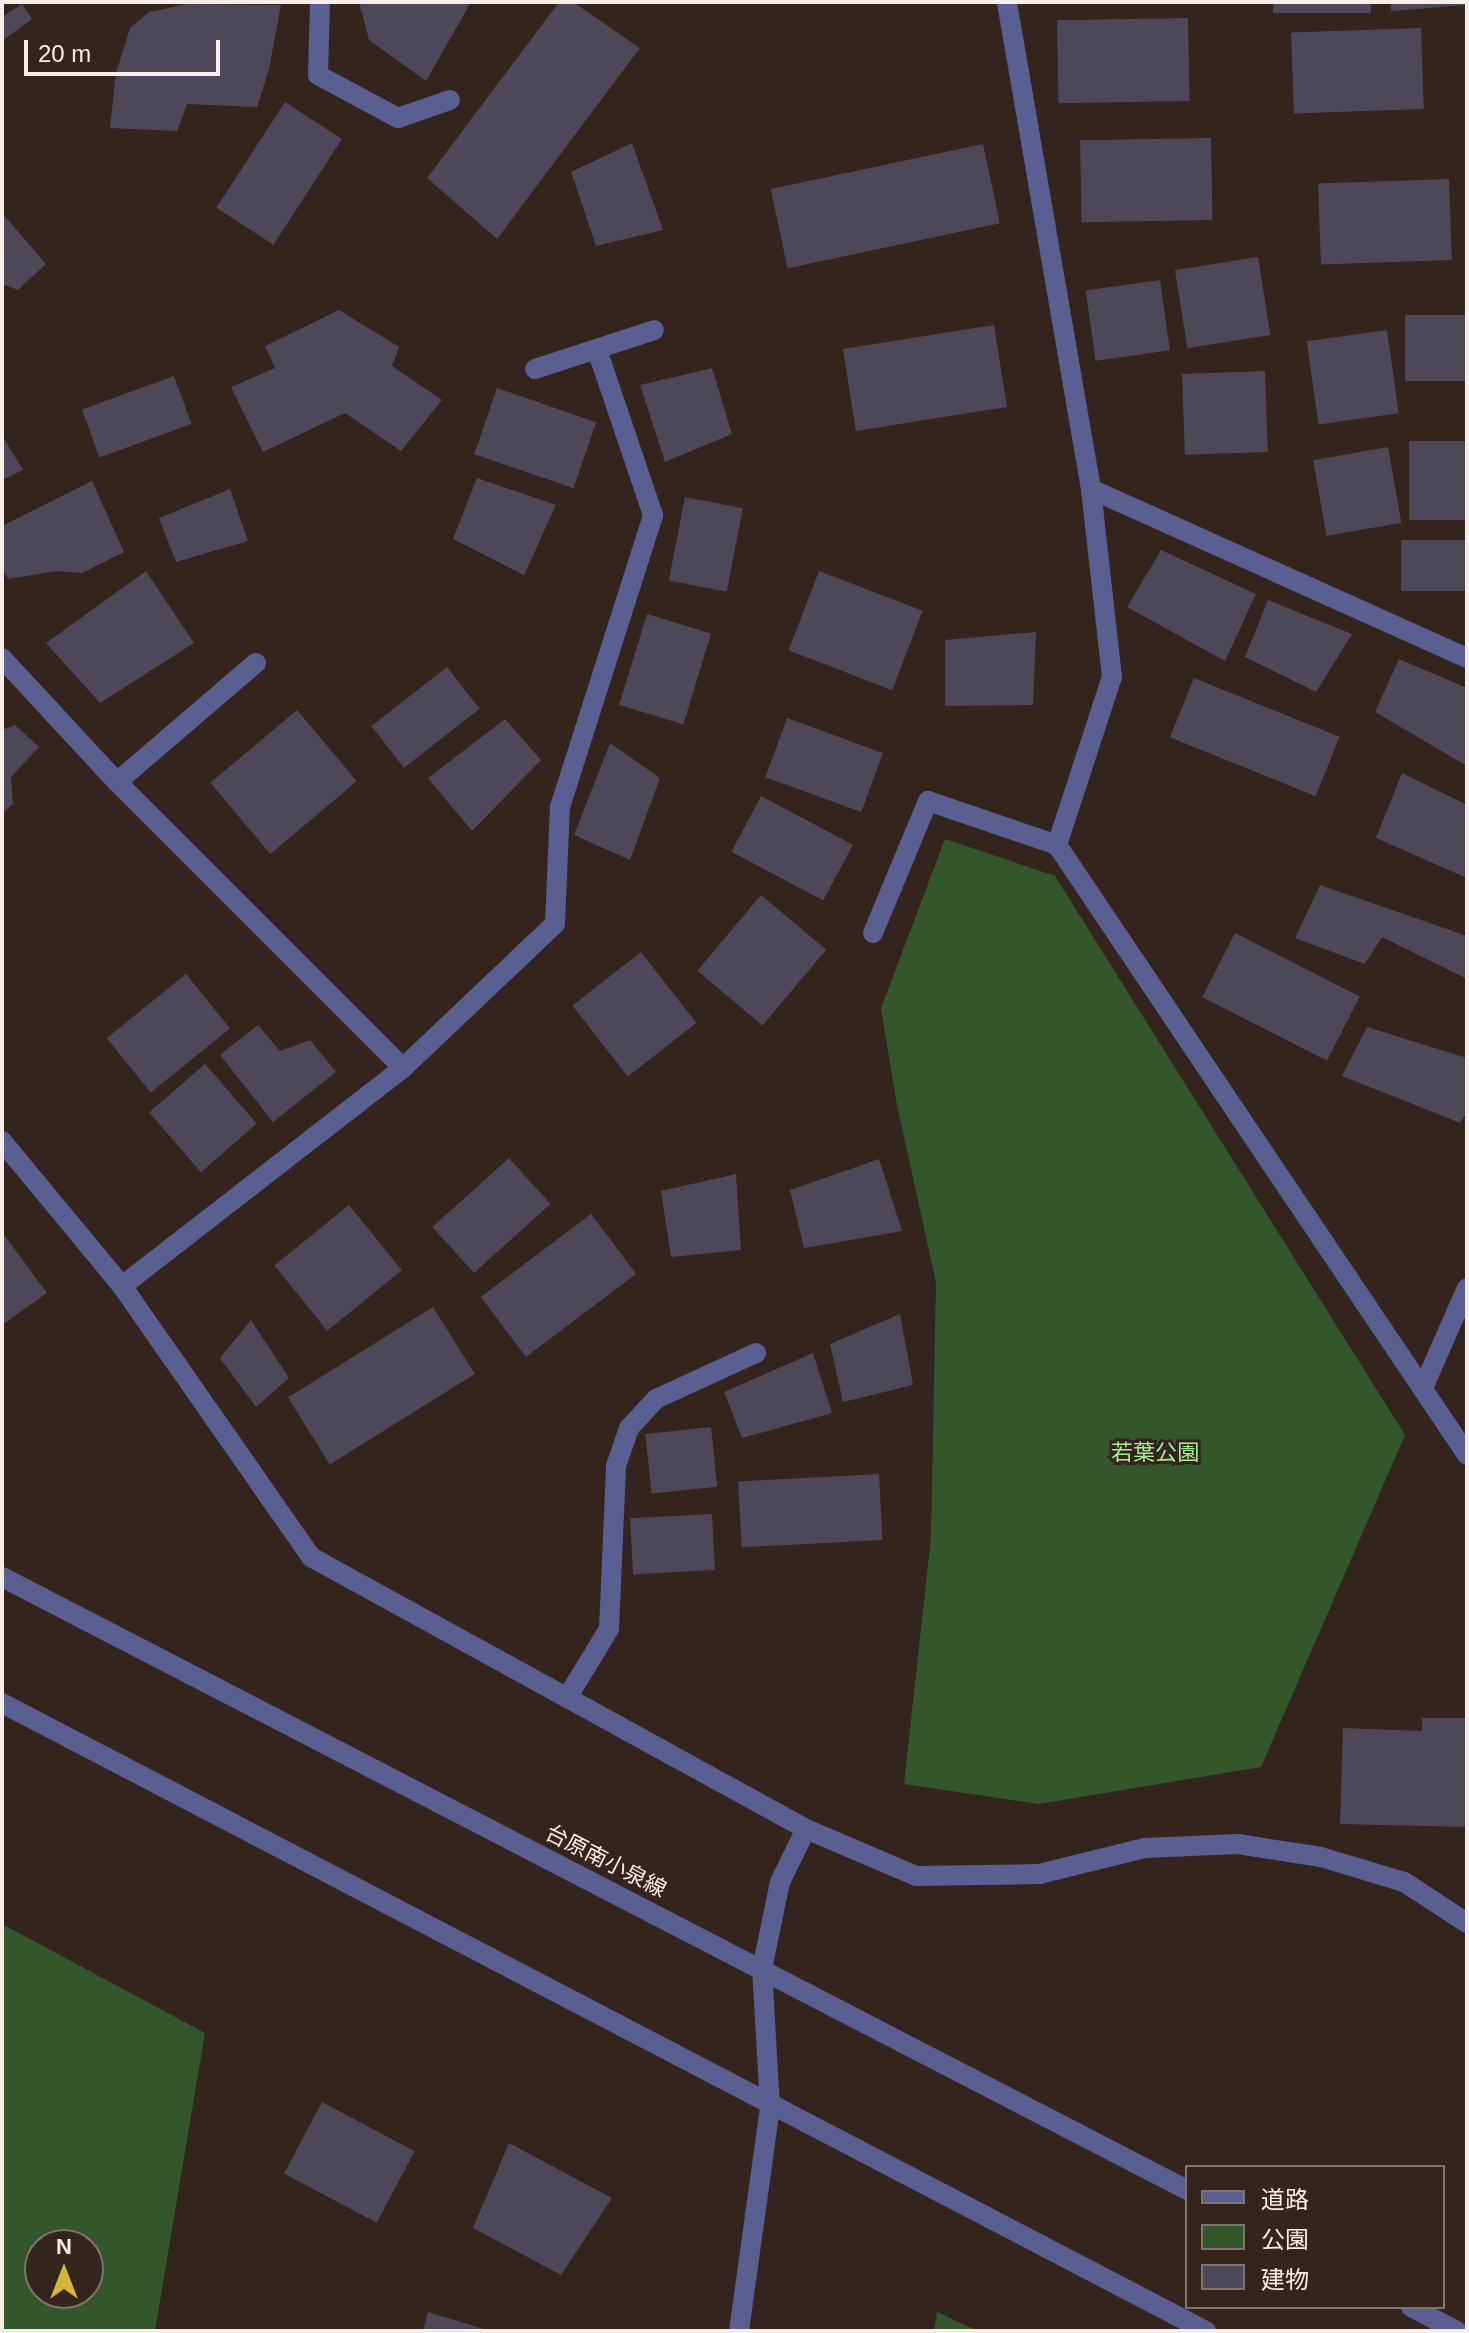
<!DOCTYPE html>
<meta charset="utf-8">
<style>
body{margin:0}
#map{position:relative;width:1469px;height:2333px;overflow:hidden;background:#33241e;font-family:Helvetica,"Noto Sans JP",sans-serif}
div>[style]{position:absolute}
.green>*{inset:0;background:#34562b}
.building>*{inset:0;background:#4c4857;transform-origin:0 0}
.service>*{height:20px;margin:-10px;padding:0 10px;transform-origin:10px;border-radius:10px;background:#5a5e91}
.minor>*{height:20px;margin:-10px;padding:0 10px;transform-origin:10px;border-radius:10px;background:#5a5e91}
.tertiary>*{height:20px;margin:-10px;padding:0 10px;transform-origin:10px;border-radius:10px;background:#5a5e91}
span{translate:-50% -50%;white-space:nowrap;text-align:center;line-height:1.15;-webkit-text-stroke:6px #33241e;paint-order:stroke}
.park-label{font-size:22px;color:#a2ef8e}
.street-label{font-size:22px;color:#f7ede9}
.frame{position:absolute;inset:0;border:4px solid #f7ede9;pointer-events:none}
.legend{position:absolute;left:1185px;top:2165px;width:260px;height:144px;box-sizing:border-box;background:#33241e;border:2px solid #81746f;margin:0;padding:10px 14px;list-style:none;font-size:24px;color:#f7ede9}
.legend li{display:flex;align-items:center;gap:16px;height:40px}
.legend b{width:40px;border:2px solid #81746f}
.north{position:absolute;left:24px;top:2229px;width:80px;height:80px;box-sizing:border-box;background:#33241e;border:2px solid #81746f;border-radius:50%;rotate:0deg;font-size:22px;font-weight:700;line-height:32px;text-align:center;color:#f7ede9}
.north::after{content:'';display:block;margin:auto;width:28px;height:36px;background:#d3b635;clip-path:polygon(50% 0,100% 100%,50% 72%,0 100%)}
.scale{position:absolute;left:24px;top:40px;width:196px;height:36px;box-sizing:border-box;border:4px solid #f7ede9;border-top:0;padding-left:10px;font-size:24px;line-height:28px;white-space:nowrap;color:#f7ede9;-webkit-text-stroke:6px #33241e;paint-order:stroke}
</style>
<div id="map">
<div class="green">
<div style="clip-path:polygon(945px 839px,1055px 876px,1405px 1435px,1261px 1767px,1039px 1804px,904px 1784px,931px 1537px,936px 1282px,897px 1105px,881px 1008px)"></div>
<div style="clip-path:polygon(evenodd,2px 1924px,205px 2033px,155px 2331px,4px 2331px,2px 2326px,2px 1924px,40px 2245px,88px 2245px,88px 2293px,40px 2293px,40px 2245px)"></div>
<div style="clip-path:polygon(937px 2312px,978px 2331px,934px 2331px)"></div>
</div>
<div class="building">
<div style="clip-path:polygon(359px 2px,471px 2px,426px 81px,369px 40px)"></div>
<div style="clip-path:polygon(559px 2px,573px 2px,640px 48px,497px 239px,427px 178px)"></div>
<div style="left:1273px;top:2px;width:98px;height:11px"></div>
<div style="clip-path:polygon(1391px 2px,1467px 2px,1467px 5px,1391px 11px)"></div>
<div style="clip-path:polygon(22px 4px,32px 19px,2px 41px,2px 17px)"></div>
<div style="clip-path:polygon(187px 4px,281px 5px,269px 69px,257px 107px,187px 104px,177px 131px,110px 128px,116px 73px,130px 28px,149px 12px)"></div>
<div style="left:1188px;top:18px;width:83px;height:131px;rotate:89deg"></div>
<div style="left:1421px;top:28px;width:81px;height:130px;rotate:88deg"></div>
<div style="left:285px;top:102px;width:68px;height:126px;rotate:33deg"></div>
<div style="left:1211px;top:138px;width:82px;height:131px;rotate:89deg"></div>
<div style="clip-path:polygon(632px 143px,663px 230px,596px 246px,571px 172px)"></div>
<div style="left:983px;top:144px;width:81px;height:217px;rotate:78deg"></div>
<div style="left:1449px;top:179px;width:81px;height:131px;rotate:88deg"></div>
<div style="clip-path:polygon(2px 213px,46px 264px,18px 290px,2px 284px)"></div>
<div style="left:1258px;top:257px;width:79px;height:84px;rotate:81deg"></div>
<div style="left:1160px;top:280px;width:71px;height:75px;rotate:82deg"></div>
<div style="clip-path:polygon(339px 310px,399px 347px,392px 366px,442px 400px,401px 451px,345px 413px,263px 452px,231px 387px,275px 368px,265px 346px)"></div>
<div style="left:1467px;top:315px;width:66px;height:62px;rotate:90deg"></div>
<div style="left:994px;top:325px;width:83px;height:153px;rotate:81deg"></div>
<div style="left:1387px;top:330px;width:84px;height:81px;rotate:82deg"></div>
<div style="clip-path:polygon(712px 368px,732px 434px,665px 462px,640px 385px)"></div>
<div style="left:1265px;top:371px;width:81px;height:83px;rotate:88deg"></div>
<div style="left:174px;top:376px;width:51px;height:98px;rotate:70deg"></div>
<div style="left:497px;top:388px;width:105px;height:70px;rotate:19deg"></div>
<div style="clip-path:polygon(2px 435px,23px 470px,2px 480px)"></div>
<div style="left:1467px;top:441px;width:79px;height:58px;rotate:90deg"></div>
<div style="left:1388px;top:447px;width:77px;height:76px;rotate:80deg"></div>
<div style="clip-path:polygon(477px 478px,556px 505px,524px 575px,453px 539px)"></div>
<div style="clip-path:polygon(92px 481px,124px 552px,82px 573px,56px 571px,8px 579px,2px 568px,2px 526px)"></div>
<div style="clip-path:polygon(230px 489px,248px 541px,176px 562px,159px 518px)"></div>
<div style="left:685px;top:497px;width:59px;height:85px;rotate:11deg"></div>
<div style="left:1467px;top:540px;width:51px;height:66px;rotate:90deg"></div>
<div style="clip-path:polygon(1161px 550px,1256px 594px,1225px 661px,1127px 607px)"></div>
<div style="clip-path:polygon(146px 571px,194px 643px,100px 703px,46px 643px)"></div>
<div style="left:819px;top:571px;width:111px;height:85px;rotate:21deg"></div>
<div style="clip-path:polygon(1268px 600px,1352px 634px,1316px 692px,1245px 657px)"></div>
<div style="left:647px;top:614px;width:67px;height:95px;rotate:17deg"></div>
<div style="clip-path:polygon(1036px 632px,1033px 705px,945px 706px,945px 640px)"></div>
<div style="clip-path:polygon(1399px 659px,1467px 688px,1467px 766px,1375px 712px)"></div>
<div style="left:447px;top:667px;width:53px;height:96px;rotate:52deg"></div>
<div style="left:1194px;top:678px;width:157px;height:64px;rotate:22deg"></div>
<div style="left:297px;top:710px;width:93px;height:113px;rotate:50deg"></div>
<div style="left:787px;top:718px;width:102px;height:63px;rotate:20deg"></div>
<div style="clip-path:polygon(505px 719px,541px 760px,472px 831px,428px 778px)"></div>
<div style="clip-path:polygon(15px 725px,39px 747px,11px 777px,13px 804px,2px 813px,2px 730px)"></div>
<div style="clip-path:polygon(610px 743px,660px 778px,630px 860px,574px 835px)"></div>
<div style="clip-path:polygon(1402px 773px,1467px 805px,1467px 878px,1376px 838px)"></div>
<div style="left:761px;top:796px;width:104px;height:63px;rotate:28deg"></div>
<div style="clip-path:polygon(1320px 885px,1467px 936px,1467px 979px,1382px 937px,1365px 964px,1295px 938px)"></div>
<div style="left:761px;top:895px;width:85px;height:99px;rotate:40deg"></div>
<div style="left:1235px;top:933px;width:140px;height:72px;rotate:27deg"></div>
<div style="left:641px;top:952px;width:90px;height:87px;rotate:52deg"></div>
<div style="left:186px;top:974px;width:70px;height:102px;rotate:51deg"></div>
<div style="clip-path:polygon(258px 1025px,280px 1051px,310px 1040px,336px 1072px,273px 1122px,220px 1055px)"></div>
<div style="clip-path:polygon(1367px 1027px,1467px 1058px,1467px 1112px,1460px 1123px,1342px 1076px)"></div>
<div style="left:205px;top:1064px;width:79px;height:74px;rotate:49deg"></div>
<div style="left:509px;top:1158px;width:62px;height:103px;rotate:48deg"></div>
<div style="clip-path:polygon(879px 1159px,902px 1231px,804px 1248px,790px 1190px)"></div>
<div style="clip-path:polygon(736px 1174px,741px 1250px,671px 1257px,661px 1191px)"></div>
<div style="left:349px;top:1205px;width:84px;height:96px;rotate:51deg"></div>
<div style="left:591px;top:1214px;width:75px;height:138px;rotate:53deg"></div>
<div style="clip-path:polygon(5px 1236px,47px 1293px,2px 1325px,2px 1238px)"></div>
<div style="left:433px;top:1307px;width:79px;height:171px;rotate:58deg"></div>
<div style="clip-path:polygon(900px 1314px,913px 1385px,843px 1402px,830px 1344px)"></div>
<div style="clip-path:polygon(251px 1320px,289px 1378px,256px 1407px,220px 1358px)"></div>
<div style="clip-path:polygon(813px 1353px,832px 1413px,742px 1438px,724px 1392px)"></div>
<div style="left:711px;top:1427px;width:60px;height:66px;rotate:84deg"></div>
<div style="left:879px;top:1474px;width:66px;height:141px;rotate:87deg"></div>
<div style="left:712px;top:1514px;width:56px;height:82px;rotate:87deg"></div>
<div style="clip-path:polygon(1422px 1718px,1467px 1718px,1467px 1827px,1340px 1824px,1343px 1728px,1422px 1731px)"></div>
<div style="left:322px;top:2102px;width:105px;height:81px;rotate:28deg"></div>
<div style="clip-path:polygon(509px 2143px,612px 2198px,561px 2275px,473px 2228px)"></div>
<div style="clip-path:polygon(428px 2312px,487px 2330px,487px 2331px,423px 2331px)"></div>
</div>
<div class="service">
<div style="left:320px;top:2px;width:73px;rotate:91.6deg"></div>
<div style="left:318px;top:75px;width:91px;rotate:28.3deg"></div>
<div style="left:398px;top:118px;width:55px;rotate:-19.1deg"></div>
<div style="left:2px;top:658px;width:169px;rotate:47.2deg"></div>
<div style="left:117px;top:782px;width:404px;rotate:45deg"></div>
<div style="left:122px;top:1286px;width:356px;rotate:-37.8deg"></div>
<div style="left:403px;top:1068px;width:209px;rotate:-43.5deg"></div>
<div style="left:555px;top:924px;width:117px;rotate:-87.6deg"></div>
<div style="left:560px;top:807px;width:306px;rotate:-72.3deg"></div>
<div style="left:653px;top:515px;width:174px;rotate:-108.7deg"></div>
<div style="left:567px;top:1698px;width:81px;rotate:-58.7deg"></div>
<div style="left:609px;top:1629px;width:163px;rotate:-87.5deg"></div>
<div style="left:616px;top:1466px;width:40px;rotate:-71.1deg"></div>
<div style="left:629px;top:1428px;width:40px;rotate:-47deg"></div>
<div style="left:656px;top:1399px;width:110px;rotate:-24.7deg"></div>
<div style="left:739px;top:2331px;width:226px;rotate:-82.1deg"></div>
</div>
<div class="minor">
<div style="left:535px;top:369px;width:125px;rotate:-18.1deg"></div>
<div style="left:1091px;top:489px;width:412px;rotate:24.2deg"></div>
<div style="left:117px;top:782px;width:183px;rotate:-40.6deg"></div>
<div style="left:1057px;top:845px;width:735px;rotate:56.09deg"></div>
<div style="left:873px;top:933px;width:143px;rotate:-67.4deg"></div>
<div style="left:928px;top:801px;width:136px;rotate:18.8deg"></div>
<div style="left:1057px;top:845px;width:177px;rotate:-71.9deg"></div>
<div style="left:1112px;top:677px;width:189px;rotate:-96.4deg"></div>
<div style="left:1091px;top:489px;width:494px;rotate:-99.8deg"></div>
<div style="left:2px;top:1141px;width:188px;rotate:50.4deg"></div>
<div style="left:122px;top:1286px;width:330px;rotate:55.1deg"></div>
<div style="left:311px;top:1557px;width:565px;rotate:28.79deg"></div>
<div style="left:806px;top:1829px;width:120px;rotate:23.1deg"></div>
<div style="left:916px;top:1876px;width:123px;rotate:-0.9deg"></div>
<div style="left:1039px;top:1874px;width:109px;rotate:-13.8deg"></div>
<div style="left:1145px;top:1848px;width:93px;rotate:-2.5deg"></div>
<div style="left:1238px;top:1844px;width:84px;rotate:8.9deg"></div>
<div style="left:1321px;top:1857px;width:87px;rotate:16.8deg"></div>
<div style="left:1404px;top:1882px;width:75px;rotate:33.1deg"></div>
<div style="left:1423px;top:1388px;width:109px;rotate:-66.3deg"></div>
<div style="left:770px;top:2107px;width:138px;rotate:-93.3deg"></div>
<div style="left:762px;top:1969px;width:89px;rotate:-78.3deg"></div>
<div style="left:780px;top:1882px;width:59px;rotate:-63.9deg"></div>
</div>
<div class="tertiary">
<div style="left:2px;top:1577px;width:1334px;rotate:27.35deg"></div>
<div style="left:2px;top:1703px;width:1358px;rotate:27.55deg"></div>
<div style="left:1411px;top:2307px;width:52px;rotate:27.6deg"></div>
</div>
<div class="park-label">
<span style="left:1155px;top:1453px">若葉公園</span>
</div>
<div class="street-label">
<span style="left:606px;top:1861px;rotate:27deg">台原南小泉線</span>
</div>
<div class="frame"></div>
<ul class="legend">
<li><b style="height:10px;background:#5a5e91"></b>道路</li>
<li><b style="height:22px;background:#34562b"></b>公園</li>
<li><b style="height:22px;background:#4c4857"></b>建物</li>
</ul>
<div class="north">N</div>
<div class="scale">20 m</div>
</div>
